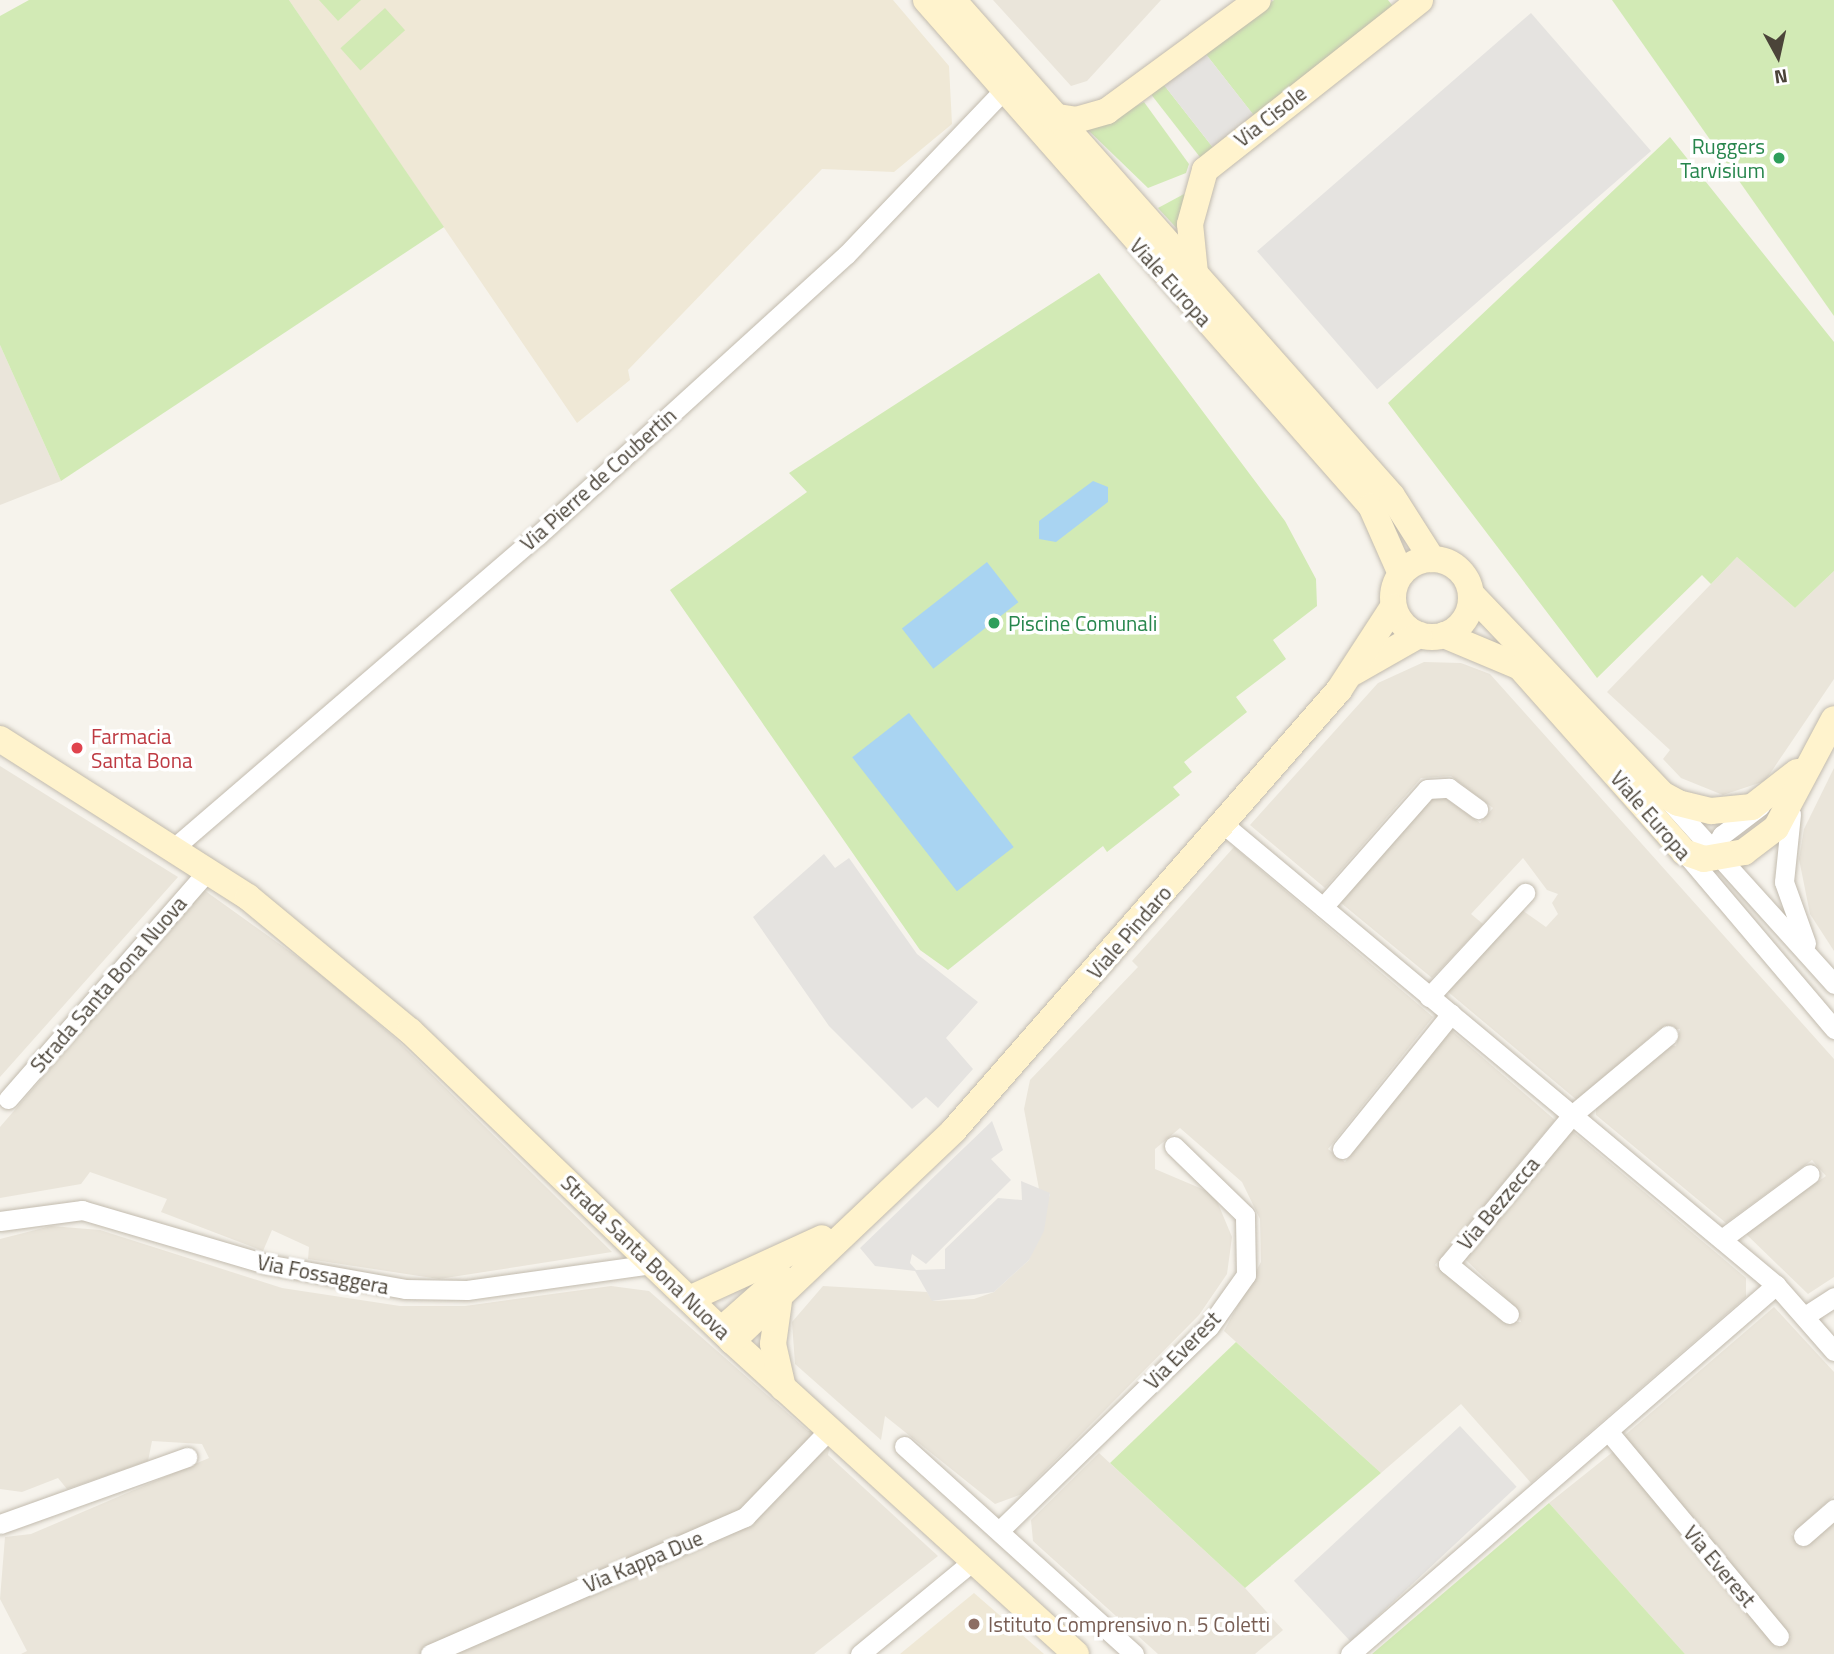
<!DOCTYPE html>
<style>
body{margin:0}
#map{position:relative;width:1834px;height:1654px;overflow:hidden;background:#f6f3ec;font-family:"Titillium Web",sans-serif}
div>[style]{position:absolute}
.residential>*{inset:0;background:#eae5da}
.education>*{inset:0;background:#efe8d6}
.green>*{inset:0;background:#d2eab5;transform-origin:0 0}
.parking>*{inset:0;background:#e5e3e0;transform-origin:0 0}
.water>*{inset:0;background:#a9d4f2;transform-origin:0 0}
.roads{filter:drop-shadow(0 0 2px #c2bbae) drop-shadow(0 0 2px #c2bbae)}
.street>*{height:19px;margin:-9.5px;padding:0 9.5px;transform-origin:9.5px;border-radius:9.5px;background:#fff}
.secondary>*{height:26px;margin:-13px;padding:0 13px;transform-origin:13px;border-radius:13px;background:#fff3cd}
.secondary>.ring{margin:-13px;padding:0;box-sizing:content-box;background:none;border:26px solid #fff3cd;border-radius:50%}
.dots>*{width:19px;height:19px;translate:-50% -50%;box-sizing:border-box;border:4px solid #fff;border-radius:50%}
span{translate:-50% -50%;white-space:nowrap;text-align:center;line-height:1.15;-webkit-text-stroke:7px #fff;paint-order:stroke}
.street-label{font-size:21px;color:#4b4439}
.leisure-label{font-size:21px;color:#27864d}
.right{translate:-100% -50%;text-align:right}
.left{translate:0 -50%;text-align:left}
.health-label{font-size:21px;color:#be3a42}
.education-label{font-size:21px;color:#785e54}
.north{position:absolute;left:1743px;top:21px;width:70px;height:70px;-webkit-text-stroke:5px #fff;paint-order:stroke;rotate:172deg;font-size:19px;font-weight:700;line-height:28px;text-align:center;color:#4b4439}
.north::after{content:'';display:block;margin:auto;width:24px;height:32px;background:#4b4439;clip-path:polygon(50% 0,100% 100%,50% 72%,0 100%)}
</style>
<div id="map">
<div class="residential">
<div style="clip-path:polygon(993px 0,1161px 0,1087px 81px,1071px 86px)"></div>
<div style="clip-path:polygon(0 345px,61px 481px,0 505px)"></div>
<div style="clip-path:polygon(1737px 557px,1795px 608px,1834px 571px,1834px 679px,1765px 781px,1723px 795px,1681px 778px,1663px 759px,1670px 750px,1607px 692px)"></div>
<div style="clip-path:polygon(1424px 662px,1461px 663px,1490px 674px,1834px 1059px,1834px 1277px,1808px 1294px,1744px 1232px,1826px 1176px,1812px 1160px,1726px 1223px,1596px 1115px,1596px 1108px,1664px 1045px,1676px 1046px,1680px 1029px,1659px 1029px,1578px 1101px,1447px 991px,1522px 910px,1546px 927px,1558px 914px,1552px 903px,1558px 894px,1547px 890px,1523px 858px,1471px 914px,1483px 924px,1432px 978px,1341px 903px,1427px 799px,1445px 798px,1480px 823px,1493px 808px,1451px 776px,1421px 778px,1325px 888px,1250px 825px,1378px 683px)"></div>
<div style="clip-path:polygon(0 766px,178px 877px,0 1077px)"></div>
<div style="clip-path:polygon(1834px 768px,1834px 951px,1810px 914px,1799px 859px,1804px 829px)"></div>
<div style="clip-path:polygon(1234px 847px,1433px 1017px,1328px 1149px,1345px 1162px,1451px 1030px,1555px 1120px,1435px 1265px,1504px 1322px,1521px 1322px,1517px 1309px,1465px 1259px,1572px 1131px,1746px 1278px,1746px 1297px,1531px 1483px,1461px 1404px,1381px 1473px,1224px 1331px,1261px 1262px,1260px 1219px,1242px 1182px,1180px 1128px,1155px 1149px,1155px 1169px,1214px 1194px,1232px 1237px,1227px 1274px,1199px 1315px,1022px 1494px,995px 1504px,885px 1416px,881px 1440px,795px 1364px,792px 1322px,823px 1286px,927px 1292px,933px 1301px,974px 1299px,994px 1292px,1029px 1260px,1050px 1194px,1039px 1189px,1024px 1109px,1030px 1080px,1138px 967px,1132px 961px)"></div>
<div style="clip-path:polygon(204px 890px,317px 971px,395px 1038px,612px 1252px,439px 1279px,308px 1259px,309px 1247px,272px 1230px,263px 1251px,161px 1212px,167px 1199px,90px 1172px,81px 1184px,0 1198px,0 1127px)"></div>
<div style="clip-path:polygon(51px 1226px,100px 1230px,282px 1288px,400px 1306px,465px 1306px,611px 1286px,649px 1291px,808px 1431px,833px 1428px,828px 1455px,938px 1556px,814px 1654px,21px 1654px,27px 1651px,0 1599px,5px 1537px,31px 1534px,209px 1458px,202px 1444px,152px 1441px,148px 1461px,67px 1489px,58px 1478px,22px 1492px,0 1489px,0 1239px)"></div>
<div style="clip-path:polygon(1774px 1307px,1834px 1372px,1834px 1496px,1791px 1534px,1803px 1548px,1834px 1521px,1834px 1654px,1685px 1654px,1549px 1503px,1614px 1451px,1777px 1648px,1791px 1637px,1624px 1436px)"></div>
<div style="clip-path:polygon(1099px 1453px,1245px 1588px,1283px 1630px,1255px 1654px,1158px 1654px,1033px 1541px,1031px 1520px)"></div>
</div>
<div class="education">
<div style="clip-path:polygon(289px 0,893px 0,949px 66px,952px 124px,894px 172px,822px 169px,628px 370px,630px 380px,577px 423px)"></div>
<div style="clip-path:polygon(974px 1593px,1044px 1654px,900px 1654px)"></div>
</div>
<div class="green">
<div style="clip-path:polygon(29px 0,289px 0,444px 227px,61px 481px,0 345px,0 16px)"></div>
<div style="clip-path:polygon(319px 0,361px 0,338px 21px)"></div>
<div style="clip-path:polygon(1274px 0,1388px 0,1395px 9px,1255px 117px,1205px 53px)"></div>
<div style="clip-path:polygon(1612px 0,1834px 0,1834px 316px)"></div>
<div style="left:385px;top:8px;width:30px;height:60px;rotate:48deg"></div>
<div style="left:1164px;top:85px;width:81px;height:16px;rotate:52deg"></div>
<div style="clip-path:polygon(1144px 102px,1189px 164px,1186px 173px,1148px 188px,1088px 130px)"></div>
<div style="clip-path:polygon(1670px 137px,1834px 342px,1834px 571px,1795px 608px,1737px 557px,1711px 584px,1702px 575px,1597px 678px,1388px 403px)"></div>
<div style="clip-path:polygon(1184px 194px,1185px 200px,1182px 234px,1158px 208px)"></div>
<div style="clip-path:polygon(1099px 273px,1285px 521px,1316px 579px,1317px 606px,1273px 640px,1286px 659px,1236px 697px,1247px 712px,1184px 762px,1192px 772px,1173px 787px,1180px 795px,1107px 852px,1103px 846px,948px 970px,920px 950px,670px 590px,807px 492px,789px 473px)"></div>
<div style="clip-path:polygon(1236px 1342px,1381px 1473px,1245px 1588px,1110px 1463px)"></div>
<div style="clip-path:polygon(1549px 1503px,1685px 1654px,1372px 1654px)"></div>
</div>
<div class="parking">
<div style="left:1531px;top:13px;width:183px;height:363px;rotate:49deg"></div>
<div style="left:1205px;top:53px;width:81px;height:52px;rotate:52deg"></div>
<div style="clip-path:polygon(824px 854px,835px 868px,849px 858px,917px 954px,978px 1002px,946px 1038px,973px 1069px,938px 1108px,926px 1097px,912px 1109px,829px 1026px,753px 917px)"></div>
<div style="clip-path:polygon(992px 1121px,1003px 1150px,991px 1159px,1011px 1180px,926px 1264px,912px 1254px,910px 1263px,916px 1270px,945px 1269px,945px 1249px,998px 1198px,1022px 1200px,1021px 1181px,1050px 1193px,1044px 1231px,1029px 1260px,994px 1292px,932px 1301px,915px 1271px,875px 1266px,860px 1248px)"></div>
<div style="left:1460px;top:1426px;width:83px;height:227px;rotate:47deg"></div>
</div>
<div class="water">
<div style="clip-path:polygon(1093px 481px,1108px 487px,1108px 502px,1056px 542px,1039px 539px,1039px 521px)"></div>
<div style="left:987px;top:562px;width:51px;height:108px;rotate:52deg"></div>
<div style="left:909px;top:713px;width:170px;height:72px;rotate:52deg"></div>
</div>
<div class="roads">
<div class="street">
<div style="left:1668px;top:800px;width:248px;rotate:47.9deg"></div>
<div style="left:1791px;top:814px;width:68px;rotate:95.9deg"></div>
<div style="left:1784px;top:882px;width:65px;rotate:70.2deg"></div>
<div style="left:1222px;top:823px;width:721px;rotate:39.83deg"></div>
<div style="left:1776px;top:1285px;width:88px;rotate:48.7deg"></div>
<div style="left:176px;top:846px;width:476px;rotate:-40.7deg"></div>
<div style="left:537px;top:536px;width:418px;rotate:-42.3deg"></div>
<div style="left:846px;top:255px;width:226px;rotate:-46.3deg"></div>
<div style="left:1685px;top:853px;width:231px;rotate:49.7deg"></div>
<div style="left:1708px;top:858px;width:27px;rotate:-59deg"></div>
<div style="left:1722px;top:835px;width:48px;rotate:-37.3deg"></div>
<div style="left:1323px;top:907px;width:157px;rotate:-48.6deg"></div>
<div style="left:1427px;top:789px;width:22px;rotate:-3deg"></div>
<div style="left:1449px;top:788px;width:36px;rotate:36deg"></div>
<div style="left:1429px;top:997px;width:142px;rotate:-47.3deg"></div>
<div style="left:8px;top:1099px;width:305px;rotate:-48.8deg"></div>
<div style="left:1342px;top:1149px;width:174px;rotate:-51.1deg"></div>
<div style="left:0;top:1221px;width:83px;rotate:-7.6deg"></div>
<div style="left:82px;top:1210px;width:192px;rotate:16.4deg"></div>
<div style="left:266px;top:1264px;width:141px;rotate:10.2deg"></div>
<div style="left:405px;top:1289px;width:62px;rotate:0.9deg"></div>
<div style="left:467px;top:1290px;width:188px;rotate:-8deg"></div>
<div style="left:1722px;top:1239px;width:109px;rotate:-36.5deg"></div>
<div style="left:1509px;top:1314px;width:79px;rotate:-140.7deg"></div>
<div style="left:1448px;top:1264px;width:194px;rotate:-50.2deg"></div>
<div style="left:1572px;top:1115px;width:125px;rotate:-39.8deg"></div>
<div style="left:1805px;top:1316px;width:35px;rotate:-33deg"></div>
<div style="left:1608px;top:1431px;width:267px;rotate:50.2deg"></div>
<div style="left:904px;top:1446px;width:310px;rotate:42.1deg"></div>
<div style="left:0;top:1524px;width:199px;rotate:-19.7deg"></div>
<div style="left:999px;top:1531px;width:293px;rotate:-44.2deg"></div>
<div style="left:1209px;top:1327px;width:64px;rotate:-54.6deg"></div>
<div style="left:1246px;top:1275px;width:60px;rotate:-91deg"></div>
<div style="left:1245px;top:1215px;width:99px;rotate:-135.8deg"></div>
<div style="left:1803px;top:1536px;width:41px;rotate:-41.1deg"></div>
<div style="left:430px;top:1654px;width:344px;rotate:-23.5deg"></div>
<div style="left:745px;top:1517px;width:121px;rotate:-46deg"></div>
<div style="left:860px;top:1654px;width:148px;rotate:-39.5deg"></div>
<div style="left:1350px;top:1654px;width:564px;rotate:-40.9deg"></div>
</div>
<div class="secondary">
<div style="left:926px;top:0;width:674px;rotate:48.67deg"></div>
<div style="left:1371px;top:506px;width:74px;rotate:66.2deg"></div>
<div style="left:953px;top:0;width:662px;rotate:48.49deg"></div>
<div style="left:1392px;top:496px;width:75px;rotate:57.6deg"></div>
<div style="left:1052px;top:116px;width:24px;rotate:9deg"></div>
<div style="left:1076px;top:120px;width:32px;rotate:-16deg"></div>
<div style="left:1107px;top:111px;width:187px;rotate:-36.3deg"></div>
<div style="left:1195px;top:273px;width:49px;rotate:-95.8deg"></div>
<div style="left:1190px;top:224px;width:56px;rotate:-74.5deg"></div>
<div style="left:1205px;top:170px;width:274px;rotate:-38.3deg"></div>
<div class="ring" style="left:1393px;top:559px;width:52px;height:52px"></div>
<div style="left:1471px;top:594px;width:277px;rotate:46.3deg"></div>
<div style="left:1662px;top:794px;width:18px;rotate:29deg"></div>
<div style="left:1678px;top:803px;width:34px;rotate:14deg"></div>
<div style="left:1711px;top:811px;width:41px;rotate:-5.6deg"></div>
<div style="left:1752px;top:807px;width:57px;rotate:-37.9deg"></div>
<div style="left:1444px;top:635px;width:82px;rotate:22.8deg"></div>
<div style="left:1520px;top:667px;width:247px;rotate:48.4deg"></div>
<div style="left:1684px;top:852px;width:21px;rotate:19deg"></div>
<div style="left:1704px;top:859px;width:41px;rotate:-9.9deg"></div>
<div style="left:1744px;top:852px;width:40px;rotate:-37deg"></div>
<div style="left:1776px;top:828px;width:123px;rotate:-62deg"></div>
<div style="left:1354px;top:672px;width:75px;rotate:-29.6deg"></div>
<div style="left:0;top:739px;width:294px;rotate:32.5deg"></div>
<div style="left:248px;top:897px;width:210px;rotate:39.6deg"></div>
<div style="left:410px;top:1031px;width:447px;rotate:43.9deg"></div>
<div style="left:732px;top:1341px;width:465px;rotate:42.3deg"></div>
<div style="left:689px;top:1299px;width:146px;rotate:-24.6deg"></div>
<div style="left:779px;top:1301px;width:43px;rotate:97.9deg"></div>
<div style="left:773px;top:1344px;width:45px;rotate:77.2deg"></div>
<div style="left:721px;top:1330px;width:80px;rotate:-41.5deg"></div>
<div style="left:732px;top:1341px;width:306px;rotate:-43.5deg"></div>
<div style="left:954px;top:1130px;width:585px;rotate:-48.81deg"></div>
<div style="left:1339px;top:690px;width:99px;rotate:-57deg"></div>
</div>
</div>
<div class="dots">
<div style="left:1779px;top:158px;background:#2e9e5b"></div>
<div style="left:994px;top:623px;background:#2e9e5b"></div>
<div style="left:77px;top:748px;background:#e0444e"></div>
<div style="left:974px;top:1624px;background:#8d6e63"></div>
</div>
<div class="street-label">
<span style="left:1270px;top:116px;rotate:-38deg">Via Cisole</span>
<span style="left:1171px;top:282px;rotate:48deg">Viale Europa</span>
<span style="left:598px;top:479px;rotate:-42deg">Via Pierre de Coubertin</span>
<span style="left:1651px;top:815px;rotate:49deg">Viale Europa</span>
<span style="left:1129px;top:932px;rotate:-49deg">Viale Pindaro</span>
<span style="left:108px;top:984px;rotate:-49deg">Strada Santa Bona Nuova</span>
<span style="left:1498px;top:1203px;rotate:-50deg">Via Bezzecca</span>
<span style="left:646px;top:1257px;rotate:44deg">Strada Santa Bona Nuova</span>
<span style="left:323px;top:1274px;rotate:11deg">Via Fossaggera</span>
<span style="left:1182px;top:1350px;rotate:-46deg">Via Everest</span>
<span style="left:643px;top:1561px;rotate:-23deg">Via Kappa Due</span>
<span style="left:1720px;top:1566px;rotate:50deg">Via Everest</span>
</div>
<div class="leisure-label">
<span class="right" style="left:1765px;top:158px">Ruggers<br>Tarvisium</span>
<span class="left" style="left:1008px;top:623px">Piscine Comunali</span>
</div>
<div class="health-label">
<span class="left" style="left:91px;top:748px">Farmacia<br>Santa Bona</span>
</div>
<div class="education-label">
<span class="left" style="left:988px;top:1624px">Istituto Comprensivo n. 5 Coletti</span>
</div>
<div class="north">N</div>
</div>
